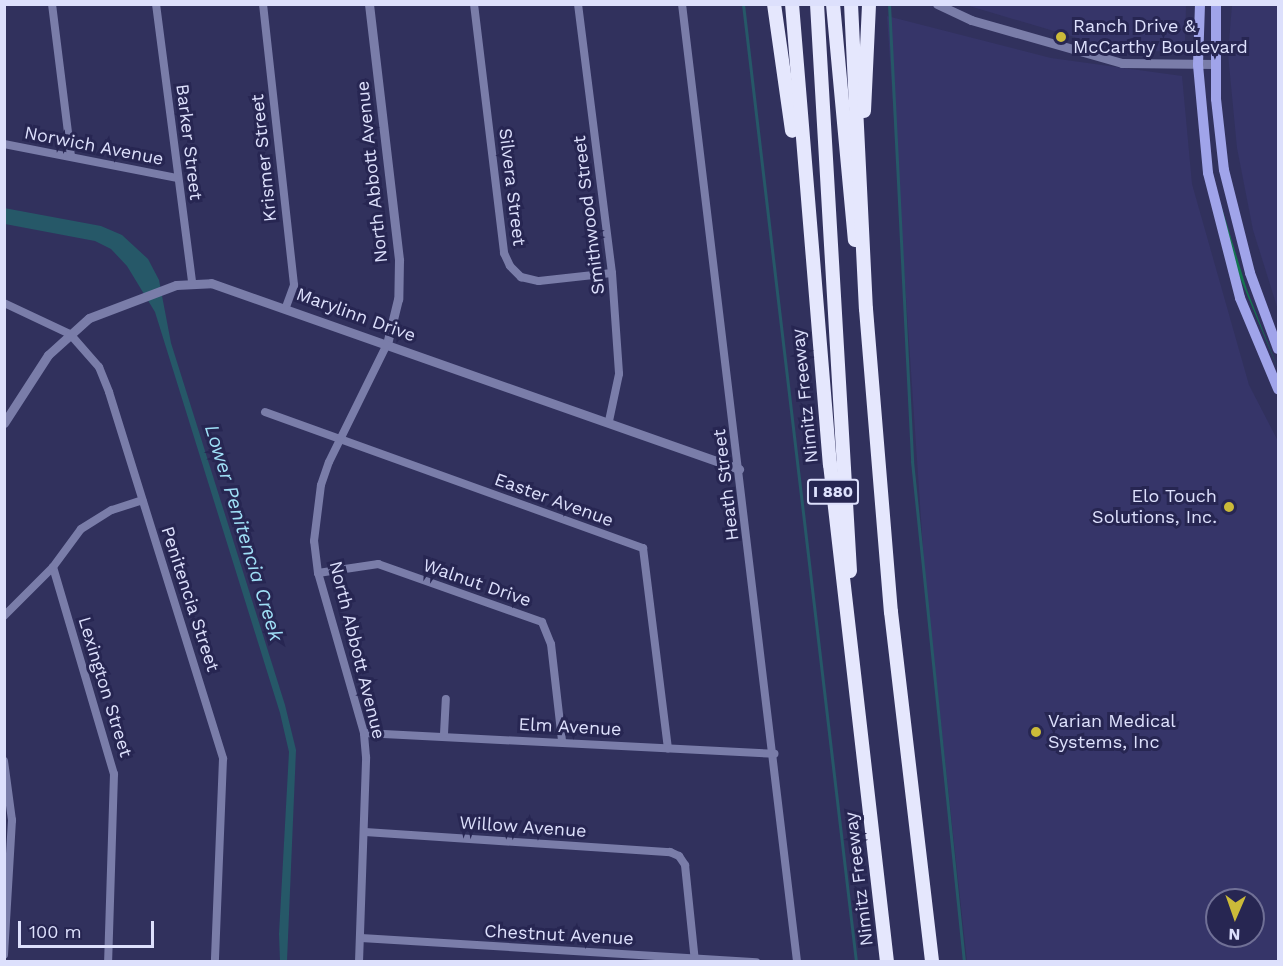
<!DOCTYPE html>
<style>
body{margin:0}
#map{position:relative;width:1283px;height:966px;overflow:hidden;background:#31315d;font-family:"Work Sans",sans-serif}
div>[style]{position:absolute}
.built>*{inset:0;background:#363569}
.green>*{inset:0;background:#13744f}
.water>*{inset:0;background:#265868}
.stream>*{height:3px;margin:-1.5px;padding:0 1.5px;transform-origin:1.5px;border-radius:1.5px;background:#265868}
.minor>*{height:8px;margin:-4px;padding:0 4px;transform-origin:4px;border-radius:4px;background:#7a7da9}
.tertiary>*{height:9px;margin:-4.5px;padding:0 4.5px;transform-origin:4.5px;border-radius:4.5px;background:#7a7da9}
.secondary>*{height:10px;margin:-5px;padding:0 5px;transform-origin:5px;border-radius:5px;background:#a0a4ea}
.motorway>*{height:14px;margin:-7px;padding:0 7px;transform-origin:7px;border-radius:7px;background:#e5e7fd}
.dots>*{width:16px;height:16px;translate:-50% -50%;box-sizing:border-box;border:3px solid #272652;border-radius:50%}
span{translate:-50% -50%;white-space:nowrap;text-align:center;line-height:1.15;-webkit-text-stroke:6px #272652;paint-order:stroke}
.shield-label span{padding:2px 4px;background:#272652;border:2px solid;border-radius:4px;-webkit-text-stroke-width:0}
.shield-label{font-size:16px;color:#dde0fc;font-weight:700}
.poi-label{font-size:18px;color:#dde0fc}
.left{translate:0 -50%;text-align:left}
.right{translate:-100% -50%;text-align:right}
.street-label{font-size:18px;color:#dde0fc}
.water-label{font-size:20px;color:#9fdff6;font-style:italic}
.frame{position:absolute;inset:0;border:6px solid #dde0fc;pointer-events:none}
.north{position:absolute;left:1205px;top:888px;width:60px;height:60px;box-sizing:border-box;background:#272652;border:2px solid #707096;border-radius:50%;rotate:182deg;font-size:16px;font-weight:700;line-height:24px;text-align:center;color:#dde0fc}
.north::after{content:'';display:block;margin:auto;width:21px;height:27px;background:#cbba39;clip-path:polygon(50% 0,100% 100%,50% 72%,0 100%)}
.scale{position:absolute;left:18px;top:921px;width:136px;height:27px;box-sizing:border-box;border:3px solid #dde0fc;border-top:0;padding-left:8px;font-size:18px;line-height:21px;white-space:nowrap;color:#dde0fc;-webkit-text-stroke:4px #272652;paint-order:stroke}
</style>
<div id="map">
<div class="built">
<div style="clip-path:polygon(966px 5px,1186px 5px,1185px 46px,1179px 52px,1118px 50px)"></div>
<div style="clip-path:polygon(1232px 5px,1278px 5px,1278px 310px,1253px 230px,1237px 148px,1228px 54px)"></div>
<div style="clip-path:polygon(evenodd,887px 16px,1051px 58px,1182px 76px,1192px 184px,1249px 385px,1278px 441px,1278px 961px,967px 961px,925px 578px,887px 16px,1217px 900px,1253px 900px,1253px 936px,1217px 936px,1217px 900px)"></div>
</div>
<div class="green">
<div style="clip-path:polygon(1214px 182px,1247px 290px,1278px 369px,1231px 256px)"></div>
</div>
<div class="water">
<div style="clip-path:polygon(4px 208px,101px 226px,122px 235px,148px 259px,159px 280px,171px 343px,285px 705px,296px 750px,287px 961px,280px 961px,279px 934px,289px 752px,280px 713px,155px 312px,127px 266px,111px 249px,95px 241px,5px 224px)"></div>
</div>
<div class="stream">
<div style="left:743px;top:4px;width:965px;rotate:83.27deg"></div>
<div style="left:889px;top:4px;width:458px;rotate:87.1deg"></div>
<div style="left:912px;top:461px;width:504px;rotate:84.07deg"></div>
</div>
<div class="minor">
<div style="left:52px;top:4px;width:153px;rotate:82.9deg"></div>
<div style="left:156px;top:4px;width:281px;rotate:82.6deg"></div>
<div style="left:263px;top:4px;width:283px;rotate:83.7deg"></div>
<div style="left:294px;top:285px;width:23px;rotate:110deg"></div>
<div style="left:474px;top:4px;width:251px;rotate:83.1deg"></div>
<div style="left:504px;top:253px;width:14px;rotate:65deg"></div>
<div style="left:510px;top:266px;width:16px;rotate:45deg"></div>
<div style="left:521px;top:277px;width:18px;rotate:13deg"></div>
<div style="left:539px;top:281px;width:73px;rotate:-6.3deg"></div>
<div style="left:578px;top:4px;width:271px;rotate:82.8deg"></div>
<div style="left:612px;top:273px;width:101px;rotate:86deg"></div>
<div style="left:619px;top:374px;width:48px;rotate:102deg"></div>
<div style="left:682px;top:4px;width:965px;rotate:83.15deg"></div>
<div style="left:4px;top:144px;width:177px;rotate:11.1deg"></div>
<div style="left:4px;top:303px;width:73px;rotate:25.2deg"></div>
<div style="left:70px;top:334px;width:44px;rotate:48.7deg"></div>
<div style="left:99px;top:367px;width:27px;rotate:68deg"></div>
<div style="left:109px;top:392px;width:384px;rotate:72.7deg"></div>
<div style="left:223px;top:759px;width:203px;rotate:92.3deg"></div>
<div style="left:265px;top:412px;width:402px;rotate:19.8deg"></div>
<div style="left:643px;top:548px;width:202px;rotate:82.9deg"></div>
<div style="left:53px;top:567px;width:216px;rotate:73.6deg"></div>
<div style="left:114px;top:774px;width:188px;rotate:91.8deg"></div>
<div style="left:318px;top:573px;width:61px;rotate:-8.5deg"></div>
<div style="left:378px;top:564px;width:174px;rotate:19.5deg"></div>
<div style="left:542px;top:622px;width:24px;rotate:68deg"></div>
<div style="left:551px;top:644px;width:98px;rotate:83.5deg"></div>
<div style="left:4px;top:616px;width:69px;rotate:-45deg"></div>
<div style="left:53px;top:567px;width:47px;rotate:-53.6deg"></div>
<div style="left:81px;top:529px;width:36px;rotate:-32deg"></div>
<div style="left:112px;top:510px;width:32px;rotate:-18deg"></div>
<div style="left:364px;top:733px;width:411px;rotate:2.9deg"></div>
<div style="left:444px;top:734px;width:35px;rotate:-87deg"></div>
<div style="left:4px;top:761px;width:60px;rotate:82.3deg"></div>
<div style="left:12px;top:820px;width:135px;rotate:93.4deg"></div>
<div style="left:365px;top:832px;width:306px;rotate:3.8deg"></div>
<div style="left:670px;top:852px;width:10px;rotate:24deg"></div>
<div style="left:679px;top:856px;width:11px;rotate:56deg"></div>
<div style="left:685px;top:865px;width:98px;rotate:84.1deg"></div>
<div style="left:361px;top:938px;width:396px;rotate:3.5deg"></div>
<div style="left:359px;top:962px;width:205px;rotate:-88deg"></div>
<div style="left:366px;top:757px;width:24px;rotate:-95deg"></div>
<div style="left:364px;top:733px;width:166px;rotate:-106deg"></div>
<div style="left:318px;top:573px;width:32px;rotate:-97deg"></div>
<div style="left:314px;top:541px;width:56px;rotate:-82.9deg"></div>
<div style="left:321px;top:485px;width:24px;rotate:-71deg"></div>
<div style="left:329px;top:462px;width:131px;rotate:-63.8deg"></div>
</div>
<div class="tertiary">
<div style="left:369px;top:4px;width:258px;rotate:83.3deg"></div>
<div style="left:399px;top:260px;width:39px;rotate:91deg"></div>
<div style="left:398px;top:299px;width:46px;rotate:103.7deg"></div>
<div style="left:937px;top:4px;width:38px;rotate:25deg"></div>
<div style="left:971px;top:20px;width:157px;rotate:15.9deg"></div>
<div style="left:1122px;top:63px;width:93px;rotate:0.6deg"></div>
<div style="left:4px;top:423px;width:81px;rotate:-57.1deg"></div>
<div style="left:48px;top:355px;width:55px;rotate:-42.1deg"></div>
<div style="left:89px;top:318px;width:93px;rotate:-20.8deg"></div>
<div style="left:176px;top:285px;width:35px;rotate:-3deg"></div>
<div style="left:211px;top:283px;width:560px;rotate:19.41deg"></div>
</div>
<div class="secondary">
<div style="left:1200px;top:4px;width:61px;rotate:91.9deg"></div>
<div style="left:1198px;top:65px;width:108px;rotate:84.7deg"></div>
<div style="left:1208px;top:173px;width:129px;rotate:75.6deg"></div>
<div style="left:1240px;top:298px;width:99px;rotate:67.3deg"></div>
<div style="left:1216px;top:4px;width:95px;rotate:90deg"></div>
<div style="left:1216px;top:99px;width:71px;rotate:83.6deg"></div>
<div style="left:1224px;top:170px;width:106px;rotate:75.8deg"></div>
<div style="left:1250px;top:273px;width:81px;rotate:69.8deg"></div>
</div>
<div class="motorway">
<div style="left:774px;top:4px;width:128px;rotate:81.9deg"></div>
<div style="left:792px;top:4px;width:462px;rotate:85.3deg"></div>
<div style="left:830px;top:464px;width:501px;rotate:83.47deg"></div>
<div style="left:817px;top:4px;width:568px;rotate:86.67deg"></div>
<div style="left:833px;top:4px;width:237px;rotate:84.7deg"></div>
<div style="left:851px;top:4px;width:305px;rotate:87.2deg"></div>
<div style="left:866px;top:309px;width:304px;rotate:85.3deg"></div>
<div style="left:891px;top:612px;width:352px;rotate:83.3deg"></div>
<div style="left:864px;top:111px;width:107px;rotate:-87.3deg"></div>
</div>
<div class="dots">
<div style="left:1061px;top:37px;background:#cbba39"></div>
<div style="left:1229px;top:507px;background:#cbba39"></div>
<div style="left:1036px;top:732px;background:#cbba39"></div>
</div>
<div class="shield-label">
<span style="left:833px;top:492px">I 880</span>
</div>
<div class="poi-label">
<span class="left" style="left:1073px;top:37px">Ranch Drive &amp;<br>McCarthy Boulevard</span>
<span class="right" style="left:1217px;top:507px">Elo Touch<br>Solutions, Inc.</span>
<span class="left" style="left:1048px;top:732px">Varian Medical<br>Systems, Inc</span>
</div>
<div class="street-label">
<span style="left:189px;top:142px;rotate:83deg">Barker Street</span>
<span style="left:94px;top:146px;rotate:11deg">Norwich Avenue</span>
<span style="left:264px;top:158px;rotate:-96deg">Krismer Street</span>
<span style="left:372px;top:172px;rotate:-96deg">North Abbott Avenue</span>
<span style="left:512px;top:187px;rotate:83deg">Silvera Street</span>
<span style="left:589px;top:215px;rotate:-97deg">Smithwood Street</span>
<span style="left:356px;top:315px;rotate:20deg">Marylinn Drive</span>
<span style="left:805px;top:396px;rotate:-96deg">Nimitz Freeway</span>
<span style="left:726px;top:485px;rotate:-97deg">Heath Street</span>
<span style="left:554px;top:500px;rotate:20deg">Easter Avenue</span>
<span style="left:477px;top:583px;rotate:19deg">Walnut Drive</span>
<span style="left:190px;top:599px;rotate:72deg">Penitencia Street</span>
<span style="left:357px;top:650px;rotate:76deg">North Abbott Avenue</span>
<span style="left:105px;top:687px;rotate:73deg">Lexington Street</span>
<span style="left:570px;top:727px;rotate:3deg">Elm Avenue</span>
<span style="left:523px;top:827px;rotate:4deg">Willow Avenue</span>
<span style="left:859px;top:879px;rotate:-97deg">Nimitz Freeway</span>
<span style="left:559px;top:935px;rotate:3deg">Chestnut Avenue</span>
</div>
<div class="water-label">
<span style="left:244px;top:533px;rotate:73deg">Lower Penitencia Creek</span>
</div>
<div class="frame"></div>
<div class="north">N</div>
<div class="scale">100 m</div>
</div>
